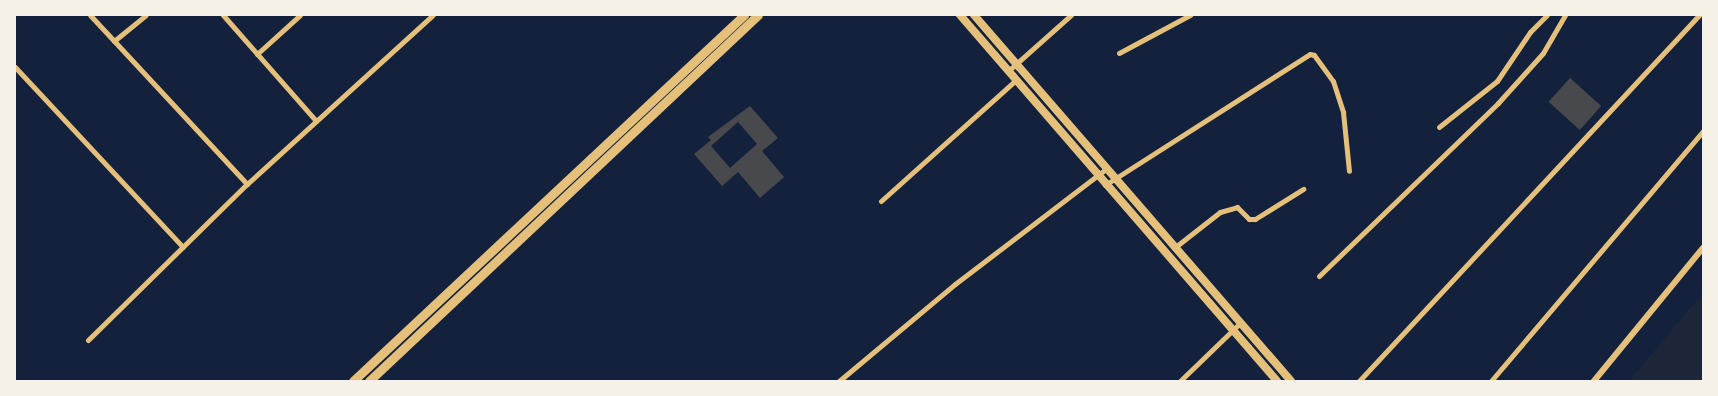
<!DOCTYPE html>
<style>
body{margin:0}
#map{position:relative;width:1718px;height:396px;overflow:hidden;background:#14213d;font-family:Ubuntu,sans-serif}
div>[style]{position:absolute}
.green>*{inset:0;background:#1d2539}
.building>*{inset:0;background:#48494c;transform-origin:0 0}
.minor>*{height:5px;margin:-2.5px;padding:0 2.5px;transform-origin:2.5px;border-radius:2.5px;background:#e5c07b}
.tertiary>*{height:6px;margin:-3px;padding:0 3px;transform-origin:3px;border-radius:3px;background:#e5c07b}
.secondary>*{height:8px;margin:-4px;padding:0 4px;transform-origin:4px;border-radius:4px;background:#e5c07b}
.primary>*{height:9px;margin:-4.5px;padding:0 4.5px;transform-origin:4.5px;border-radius:4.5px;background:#e5c07b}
span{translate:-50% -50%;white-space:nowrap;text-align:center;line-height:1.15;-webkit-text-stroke:4px #f6f1e7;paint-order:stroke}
.frame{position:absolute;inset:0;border:16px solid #f6f1e7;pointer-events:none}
</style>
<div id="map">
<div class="green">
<div style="clip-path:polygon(1703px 293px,1703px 381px,1629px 381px)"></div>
</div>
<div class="building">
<div style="left:1570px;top:78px;width:42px;height:32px;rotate:42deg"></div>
<div style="clip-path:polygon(evenodd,750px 106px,778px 138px,762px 151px,784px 177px,760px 198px,738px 172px,722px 186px,694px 154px,711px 140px,708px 137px,750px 106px,738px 122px,757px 144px,730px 168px,711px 146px,738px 122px)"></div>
</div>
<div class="minor">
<div style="left:90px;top:15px;width:231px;rotate:47.1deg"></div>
<div style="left:223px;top:15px;width:141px;rotate:48.7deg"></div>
<div style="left:114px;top:41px;width:41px;rotate:-39.1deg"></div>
<div style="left:1119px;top:53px;width:81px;rotate:-28.2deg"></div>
<div style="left:257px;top:54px;width:58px;rotate:-42.2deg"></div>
<div style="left:15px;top:67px;width:246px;rotate:47deg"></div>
<div style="left:1008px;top:71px;width:84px;rotate:-41.6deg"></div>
<div style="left:1439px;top:127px;width:74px;rotate:-38.4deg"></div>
<div style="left:1497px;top:81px;width:59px;rotate:-56deg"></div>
<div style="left:1530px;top:32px;width:24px;rotate:-45deg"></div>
<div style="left:1105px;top:185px;width:243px;rotate:-32.6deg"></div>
<div style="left:1310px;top:54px;width:4px;rotate:14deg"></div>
<div style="left:1314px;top:55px;width:32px;rotate:54deg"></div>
<div style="left:1333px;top:81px;width:33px;rotate:72deg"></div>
<div style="left:1343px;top:112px;width:59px;rotate:84.2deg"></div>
<div style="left:881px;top:201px;width:181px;rotate:-41.9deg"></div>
<div style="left:1174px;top:248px;width:58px;rotate:-38deg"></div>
<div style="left:1220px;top:212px;width:18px;rotate:-16deg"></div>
<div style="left:1237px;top:207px;width:17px;rotate:45deg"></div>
<div style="left:1249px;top:219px;width:6px"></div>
<div style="left:1255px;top:219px;width:57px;rotate:-32deg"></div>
<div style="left:1319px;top:276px;width:249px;rotate:-44deg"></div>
<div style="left:1498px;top:103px;width:67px;rotate:-48deg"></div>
<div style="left:1543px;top:53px;width:44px;rotate:-59.9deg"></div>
<div style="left:88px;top:340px;width:223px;rotate:-44.5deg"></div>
<div style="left:247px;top:184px;width:251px;rotate:-42.3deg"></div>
<div style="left:839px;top:381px;width:151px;rotate:-39.9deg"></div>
<div style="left:955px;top:284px;width:190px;rotate:-37.3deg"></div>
<div style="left:1180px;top:381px;width:82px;rotate:-44deg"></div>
<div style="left:1359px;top:381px;width:500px;rotate:-47.1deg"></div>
<div style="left:1491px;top:381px;width:328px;rotate:-49.7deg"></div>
</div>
<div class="tertiary">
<div style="left:1594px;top:381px;width:172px;rotate:-50.7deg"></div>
</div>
<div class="secondary">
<div style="left:960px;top:15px;width:484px;rotate:49.1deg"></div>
<div style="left:974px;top:15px;width:484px;rotate:49.1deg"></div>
</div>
<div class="primary">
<div style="left:353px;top:381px;width:536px;rotate:-43.11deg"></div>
<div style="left:369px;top:381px;width:534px;rotate:-43.26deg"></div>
</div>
<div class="frame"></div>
</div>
